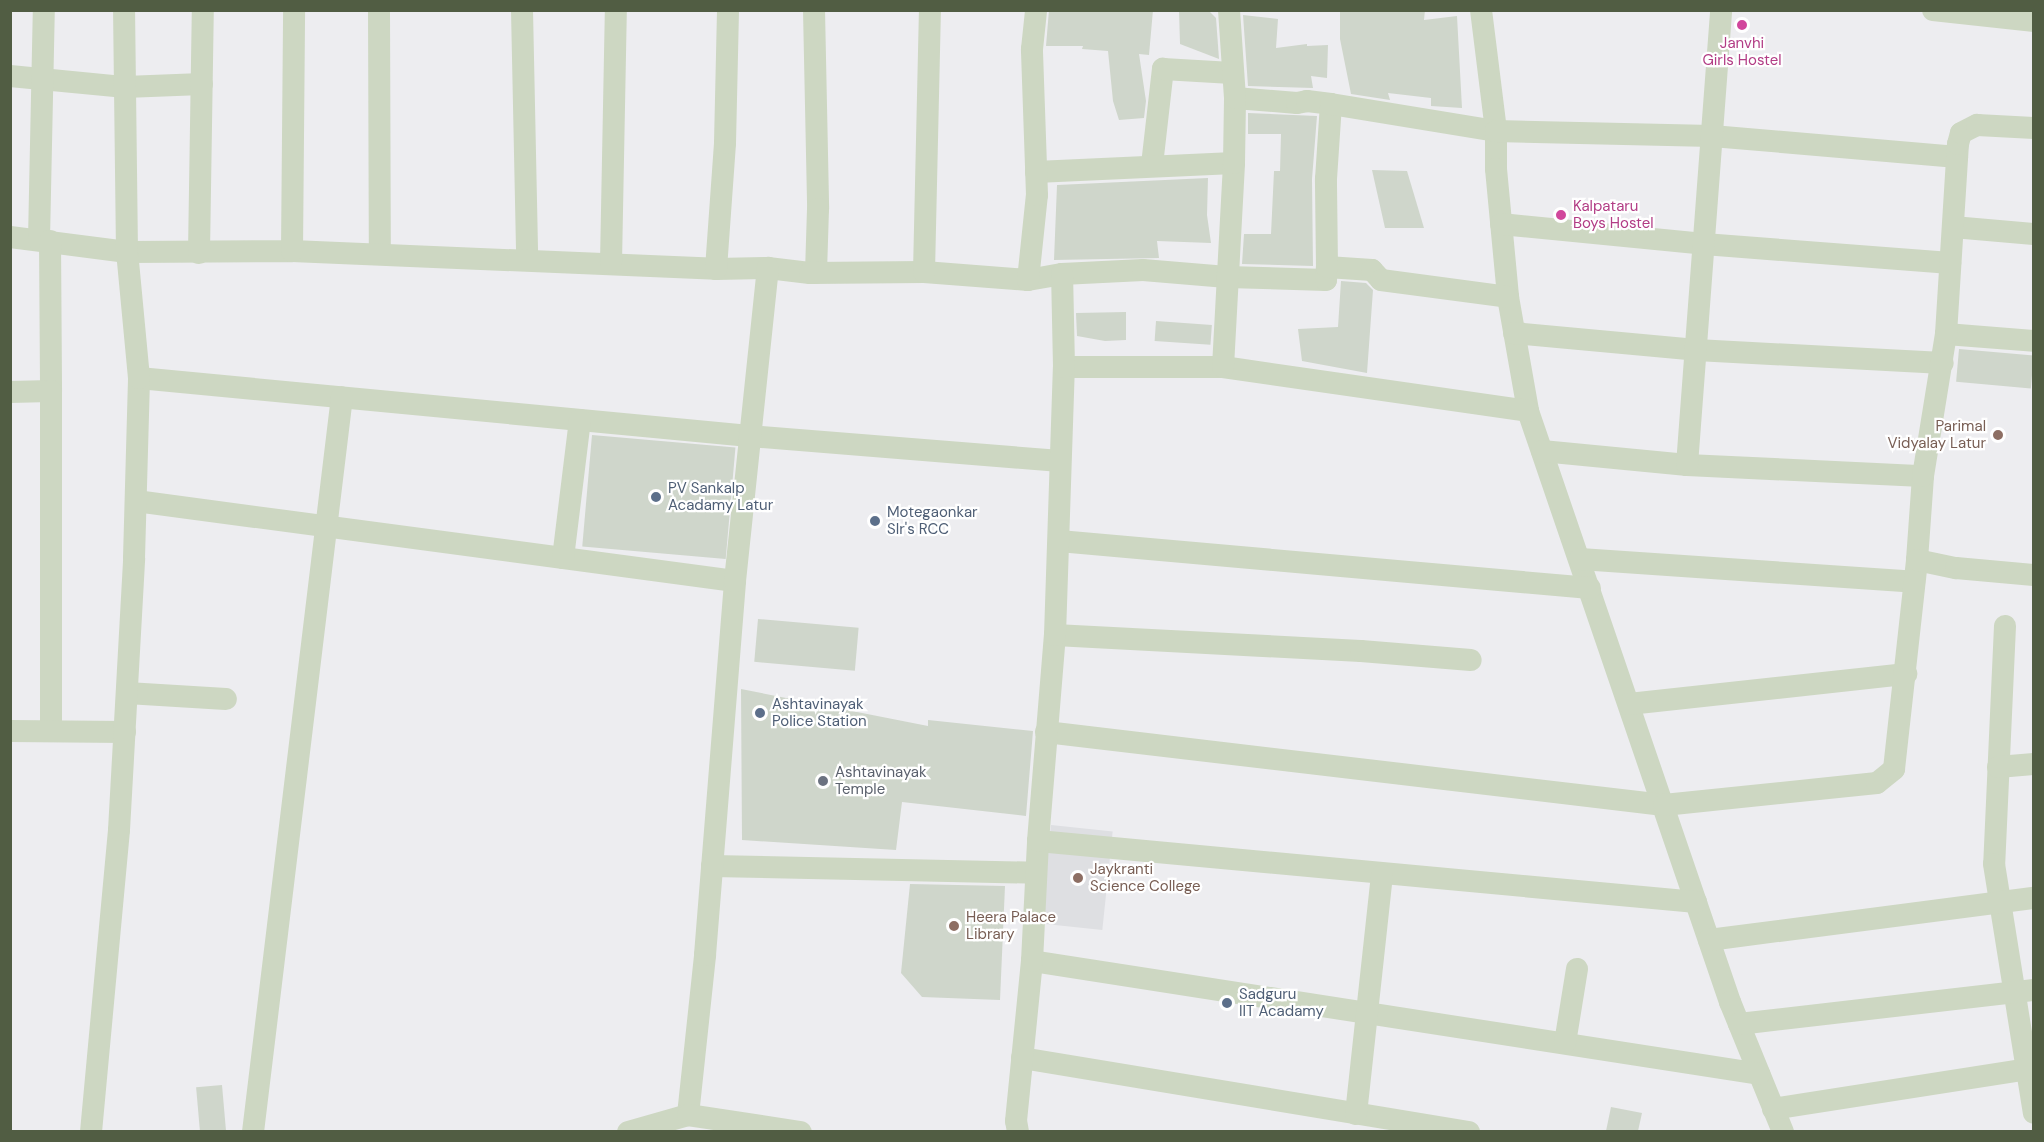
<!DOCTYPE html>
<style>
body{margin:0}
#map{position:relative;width:2044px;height:1142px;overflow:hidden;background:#ededf0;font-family:"DM Sans",sans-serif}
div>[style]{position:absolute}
.education>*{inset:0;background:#dedfe2;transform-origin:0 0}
.building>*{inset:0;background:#cfd6cb;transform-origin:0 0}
.minor>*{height:22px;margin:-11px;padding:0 11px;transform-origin:11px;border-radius:11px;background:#cdd7c2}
.dots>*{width:16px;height:16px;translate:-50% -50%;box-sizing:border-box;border:3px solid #fff;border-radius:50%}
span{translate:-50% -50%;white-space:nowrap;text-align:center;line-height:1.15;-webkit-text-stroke:4.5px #fff;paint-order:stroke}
.hotel-label{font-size:15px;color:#b23c85}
.left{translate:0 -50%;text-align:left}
.education-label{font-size:15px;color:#785e54}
.right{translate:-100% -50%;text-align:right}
.service-label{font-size:15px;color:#4e5e75}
.worship-label{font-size:15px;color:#5b616d}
.frame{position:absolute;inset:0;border:12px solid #515d43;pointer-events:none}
</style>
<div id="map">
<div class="education">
<div style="left:1051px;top:825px;width:62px;height:99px;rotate:6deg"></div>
</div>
<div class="building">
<div style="clip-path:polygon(1049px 10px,1153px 10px,1149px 55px,1139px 54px,1146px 101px,1144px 118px,1119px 120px,1113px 101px,1108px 51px,1082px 49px,1083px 46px,1046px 46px)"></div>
<div style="clip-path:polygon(1179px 10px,1208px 10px,1216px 18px,1219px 59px,1180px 44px)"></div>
<div style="clip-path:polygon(1340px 10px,1425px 10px,1424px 20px,1457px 16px,1462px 108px,1431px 106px,1431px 98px,1388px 93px,1390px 100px,1351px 94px,1340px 39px)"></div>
<div style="clip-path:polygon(1243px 15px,1278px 19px,1276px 48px,1307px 44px,1307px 46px,1328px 45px,1327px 78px,1311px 76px,1313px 88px,1248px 86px)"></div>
<div style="clip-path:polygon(1248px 113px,1317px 116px,1312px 179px,1313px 266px,1242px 264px,1244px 234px,1271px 234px,1274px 171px,1280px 171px,1281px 134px,1248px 134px)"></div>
<div style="clip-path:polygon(1372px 170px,1407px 171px,1424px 228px,1385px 228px)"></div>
<div style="clip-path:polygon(1208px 178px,1207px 215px,1211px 243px,1157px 241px,1159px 258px,1054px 260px,1057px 185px)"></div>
<div style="clip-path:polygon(1341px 281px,1366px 283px,1373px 290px,1367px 373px,1302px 361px,1298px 329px,1338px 327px)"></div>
<div style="clip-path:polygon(1126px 312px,1126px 340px,1105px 341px,1077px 336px,1076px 313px)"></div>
<div style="left:1156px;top:321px;width:56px;height:20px;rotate:4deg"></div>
<div style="left:1959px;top:349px;width:75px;height:33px;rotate:5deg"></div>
<div style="left:592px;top:435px;width:144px;height:112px;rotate:5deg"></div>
<div style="left:758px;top:619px;width:101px;height:43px;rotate:5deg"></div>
<div style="clip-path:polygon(741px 689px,928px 726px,928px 720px,1033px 731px,1026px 816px,902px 802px,896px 850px,742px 840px)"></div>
<div style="clip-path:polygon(910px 884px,1005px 886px,1000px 1000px,922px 997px,901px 973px)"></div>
<div style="left:222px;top:1085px;width:46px;height:26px;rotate:85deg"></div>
<div style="clip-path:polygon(1611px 1107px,1642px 1113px,1638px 1131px,1606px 1131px)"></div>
</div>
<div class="minor">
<div style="left:379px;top:10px;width:244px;rotate:89.8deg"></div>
<div style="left:522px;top:10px;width:249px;rotate:88.8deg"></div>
<div style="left:814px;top:10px;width:199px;rotate:88.8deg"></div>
<div style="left:818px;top:209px;width:64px;rotate:91.8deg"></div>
<div style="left:1481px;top:10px;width:122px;rotate:82.9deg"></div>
<div style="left:1496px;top:131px;width:38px;rotate:90deg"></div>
<div style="left:1496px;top:169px;width:129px;rotate:84.6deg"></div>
<div style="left:1508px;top:297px;width:116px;rotate:80deg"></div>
<div style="left:1528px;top:411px;width:625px;rotate:71.13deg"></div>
<div style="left:1730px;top:1002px;width:140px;rotate:67.8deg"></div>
<div style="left:1933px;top:10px;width:102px;rotate:6.2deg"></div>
<div style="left:10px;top:76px;width:116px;rotate:5.5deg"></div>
<div style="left:125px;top:87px;width:77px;rotate:-2.2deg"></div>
<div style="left:1235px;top:98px;width:62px;rotate:4.6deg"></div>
<div style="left:1297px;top:103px;width:10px;rotate:-11deg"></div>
<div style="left:1307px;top:101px;width:24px;rotate:7deg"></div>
<div style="left:1152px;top:165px;width:97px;rotate:-83.5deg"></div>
<div style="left:1163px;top:69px;width:69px;rotate:3.3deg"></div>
<div style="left:1036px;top:172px;width:198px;rotate:-2.6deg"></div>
<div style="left:1501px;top:224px;width:204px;rotate:5.6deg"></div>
<div style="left:1704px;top:244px;width:247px;rotate:4.4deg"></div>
<div style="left:1953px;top:227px;width:81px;rotate:4.9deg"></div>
<div style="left:10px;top:237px;width:118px;rotate:7.3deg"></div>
<div style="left:127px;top:252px;width:165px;rotate:-0.3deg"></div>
<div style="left:292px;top:251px;width:424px;rotate:2.4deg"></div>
<div style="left:716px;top:269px;width:52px;rotate:-1.1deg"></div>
<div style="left:768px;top:268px;width:42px;rotate:6.8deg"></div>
<div style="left:810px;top:273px;width:114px;rotate:-0.5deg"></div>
<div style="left:924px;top:272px;width:104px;rotate:4.4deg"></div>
<div style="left:1028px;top:280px;width:35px;rotate:-10deg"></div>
<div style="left:1062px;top:274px;width:81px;rotate:-2.8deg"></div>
<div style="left:1143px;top:270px;width:84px;rotate:4.8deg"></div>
<div style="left:1227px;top:277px;width:99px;rotate:1.7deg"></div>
<div style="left:1326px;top:280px;width:13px;rotate:-86deg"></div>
<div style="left:1327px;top:267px;width:45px;rotate:3.8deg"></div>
<div style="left:1372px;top:270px;width:13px;rotate:48deg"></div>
<div style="left:1381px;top:280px;width:128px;rotate:7.6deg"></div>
<div style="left:39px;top:240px;width:230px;rotate:-88.8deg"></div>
<div style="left:50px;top:241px;width:150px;rotate:89.6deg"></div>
<div style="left:292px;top:251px;width:241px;rotate:-89.5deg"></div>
<div style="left:199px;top:253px;width:243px;rotate:-89.1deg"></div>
<div style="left:611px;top:263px;width:253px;rotate:-88.9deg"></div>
<div style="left:1327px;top:267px;width:88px;rotate:-90.7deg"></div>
<div style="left:1326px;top:179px;width:75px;rotate:-86.2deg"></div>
<div style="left:1331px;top:104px;width:167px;rotate:9.3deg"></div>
<div style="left:1496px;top:131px;width:216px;rotate:1.3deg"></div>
<div style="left:1712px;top:136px;width:246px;rotate:4.9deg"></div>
<div style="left:716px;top:269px;width:126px;rotate:-85.9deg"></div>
<div style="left:725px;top:143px;width:133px;rotate:-88.7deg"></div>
<div style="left:924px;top:272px;width:262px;rotate:-88.7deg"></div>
<div style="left:1028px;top:280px;width:85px;rotate:-84deg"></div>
<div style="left:1037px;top:195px;width:146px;rotate:-92deg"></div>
<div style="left:1032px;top:49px;width:39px;rotate:-84deg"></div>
<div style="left:1514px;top:333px;width:183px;rotate:5.3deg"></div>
<div style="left:1696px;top:350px;width:247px;rotate:3deg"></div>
<div style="left:1946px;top:334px;width:88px;rotate:4.5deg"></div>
<div style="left:1064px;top:367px;width:159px"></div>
<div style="left:1223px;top:367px;width:308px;rotate:8.2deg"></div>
<div style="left:1223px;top:367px;width:204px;rotate:-86.9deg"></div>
<div style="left:1234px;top:163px;width:65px;rotate:-89.1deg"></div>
<div style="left:1235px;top:98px;width:88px;rotate:-93.9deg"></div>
<div style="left:139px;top:378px;width:613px;rotate:5.43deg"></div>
<div style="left:749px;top:436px;width:312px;rotate:4.6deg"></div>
<div style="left:10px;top:392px;width:41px;rotate:-1.4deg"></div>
<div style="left:51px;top:391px;width:340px;rotate:90deg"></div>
<div style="left:1542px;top:451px;width:146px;rotate:5.5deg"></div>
<div style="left:1687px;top:465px;width:236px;rotate:2.7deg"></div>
<div style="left:1687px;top:465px;width:456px;rotate:-85.7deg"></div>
<div style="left:136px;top:501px;width:604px;rotate:7.61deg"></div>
<div style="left:1059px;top:541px;width:533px;rotate:5.06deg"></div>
<div style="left:563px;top:558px;width:139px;rotate:-83deg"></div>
<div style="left:1580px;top:559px;width:335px;rotate:3.9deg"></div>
<div style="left:1917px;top:560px;width:84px;rotate:-85.9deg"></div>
<div style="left:1923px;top:476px;width:144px;rotate:-80.8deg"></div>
<div style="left:1946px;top:334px;width:190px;rotate:-86.4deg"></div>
<div style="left:1958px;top:144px;width:11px;rotate:-75deg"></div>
<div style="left:1961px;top:133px;width:18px;rotate:-27deg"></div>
<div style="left:1977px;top:125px;width:57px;rotate:3deg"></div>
<div style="left:2005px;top:626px;width:238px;rotate:92.6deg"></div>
<div style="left:1994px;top:864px;width:252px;rotate:80.9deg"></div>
<div style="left:1055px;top:635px;width:306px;rotate:3deg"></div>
<div style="left:1361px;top:651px;width:110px;rotate:4.7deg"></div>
<div style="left:127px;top:693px;width:99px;rotate:3.5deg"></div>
<div style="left:1629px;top:704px;width:279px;rotate:-6.2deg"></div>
<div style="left:10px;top:731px;width:115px;rotate:0.5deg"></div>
<div style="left:1046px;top:732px;width:622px;rotate:6.74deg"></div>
<div style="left:1664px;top:805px;width:214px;rotate:-5.9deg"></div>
<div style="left:1877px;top:783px;width:22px;rotate:-39deg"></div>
<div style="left:1894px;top:769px;width:210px;rotate:-83.7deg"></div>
<div style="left:1917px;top:560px;width:40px;rotate:12deg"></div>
<div style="left:1956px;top:568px;width:78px;rotate:5.1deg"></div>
<div style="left:1998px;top:767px;width:36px;rotate:-5deg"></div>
<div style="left:1038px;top:841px;width:661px;rotate:5.3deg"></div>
<div style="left:712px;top:866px;width:324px;rotate:1.2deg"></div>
<div style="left:1709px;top:940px;width:328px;rotate:-7.4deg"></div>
<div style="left:1032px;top:961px;width:736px;rotate:8.83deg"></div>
<div style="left:1739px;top:1024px;width:297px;rotate:-6.6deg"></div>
<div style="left:1565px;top:1043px;width:75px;rotate:-80.8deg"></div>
<div style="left:1022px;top:1058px;width:453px;rotate:9.4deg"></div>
<div style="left:1773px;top:1109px;width:264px;rotate:-8.9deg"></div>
<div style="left:1356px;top:1114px;width:240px;rotate:-83.8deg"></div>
<div style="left:688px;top:1115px;width:161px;rotate:-83.9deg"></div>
<div style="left:705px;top:955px;width:375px;rotate:-85.4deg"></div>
<div style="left:735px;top:581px;width:315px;rotate:-84deg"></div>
<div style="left:91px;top:1132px;width:303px;rotate:-84.7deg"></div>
<div style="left:119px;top:830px;width:272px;rotate:-86.8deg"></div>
<div style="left:134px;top:558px;width:180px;rotate:-88.4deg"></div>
<div style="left:139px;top:378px;width:127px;rotate:-95.4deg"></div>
<div style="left:127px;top:252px;width:242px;rotate:-90.7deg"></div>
<div style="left:253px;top:1132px;width:740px;rotate:-83.1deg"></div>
<div style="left:628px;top:1132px;width:62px;rotate:-15.8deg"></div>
<div style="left:688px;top:1115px;width:114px;rotate:8.6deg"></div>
<div style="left:1018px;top:1132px;width:11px;rotate:-100deg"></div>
<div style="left:1016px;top:1121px;width:161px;rotate:-84.3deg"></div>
<div style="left:1032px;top:961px;width:120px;rotate:-87.1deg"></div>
<div style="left:1038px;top:841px;width:207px;rotate:-85.3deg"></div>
<div style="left:1055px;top:635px;width:268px;rotate:-88.1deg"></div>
<div style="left:1064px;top:367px;width:93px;rotate:-91.2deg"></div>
</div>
<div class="dots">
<div style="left:1742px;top:25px;background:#d1479c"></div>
<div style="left:1561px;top:215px;background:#d1479c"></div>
<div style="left:1998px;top:435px;background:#8d6e63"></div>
<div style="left:656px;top:497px;background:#5c6f8a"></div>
<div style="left:875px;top:521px;background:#5c6f8a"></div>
<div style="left:760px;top:713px;background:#5c6f8a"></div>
<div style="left:823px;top:781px;background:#6b7280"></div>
<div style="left:1078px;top:878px;background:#8d6e63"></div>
<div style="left:954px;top:926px;background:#8d6e63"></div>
<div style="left:1227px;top:1003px;background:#5c6f8a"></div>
</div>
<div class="hotel-label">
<span style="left:1742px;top:52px">Janvhi<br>Girls Hostel</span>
<span class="left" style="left:1573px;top:215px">Kalpataru<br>Boys Hostel</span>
</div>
<div class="education-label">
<span class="right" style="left:1986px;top:435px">Parimal<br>Vidyalay Latur</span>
<span class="left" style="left:1090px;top:878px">Jaykranti<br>Science College</span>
<span class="left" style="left:966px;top:926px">Heera Palace<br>Library</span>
</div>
<div class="service-label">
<span class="left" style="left:668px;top:497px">PV Sankalp<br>Acadamy Latur</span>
<span class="left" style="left:887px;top:521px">Motegaonkar<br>SIr's RCC</span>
<span class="left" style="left:772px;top:713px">Ashtavinayak<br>Police Station</span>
<span class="left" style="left:1239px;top:1003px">Sadguru<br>IIT Acadamy</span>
</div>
<div class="worship-label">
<span class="left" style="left:835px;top:781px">Ashtavinayak<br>Temple</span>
</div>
<div class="frame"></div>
</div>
